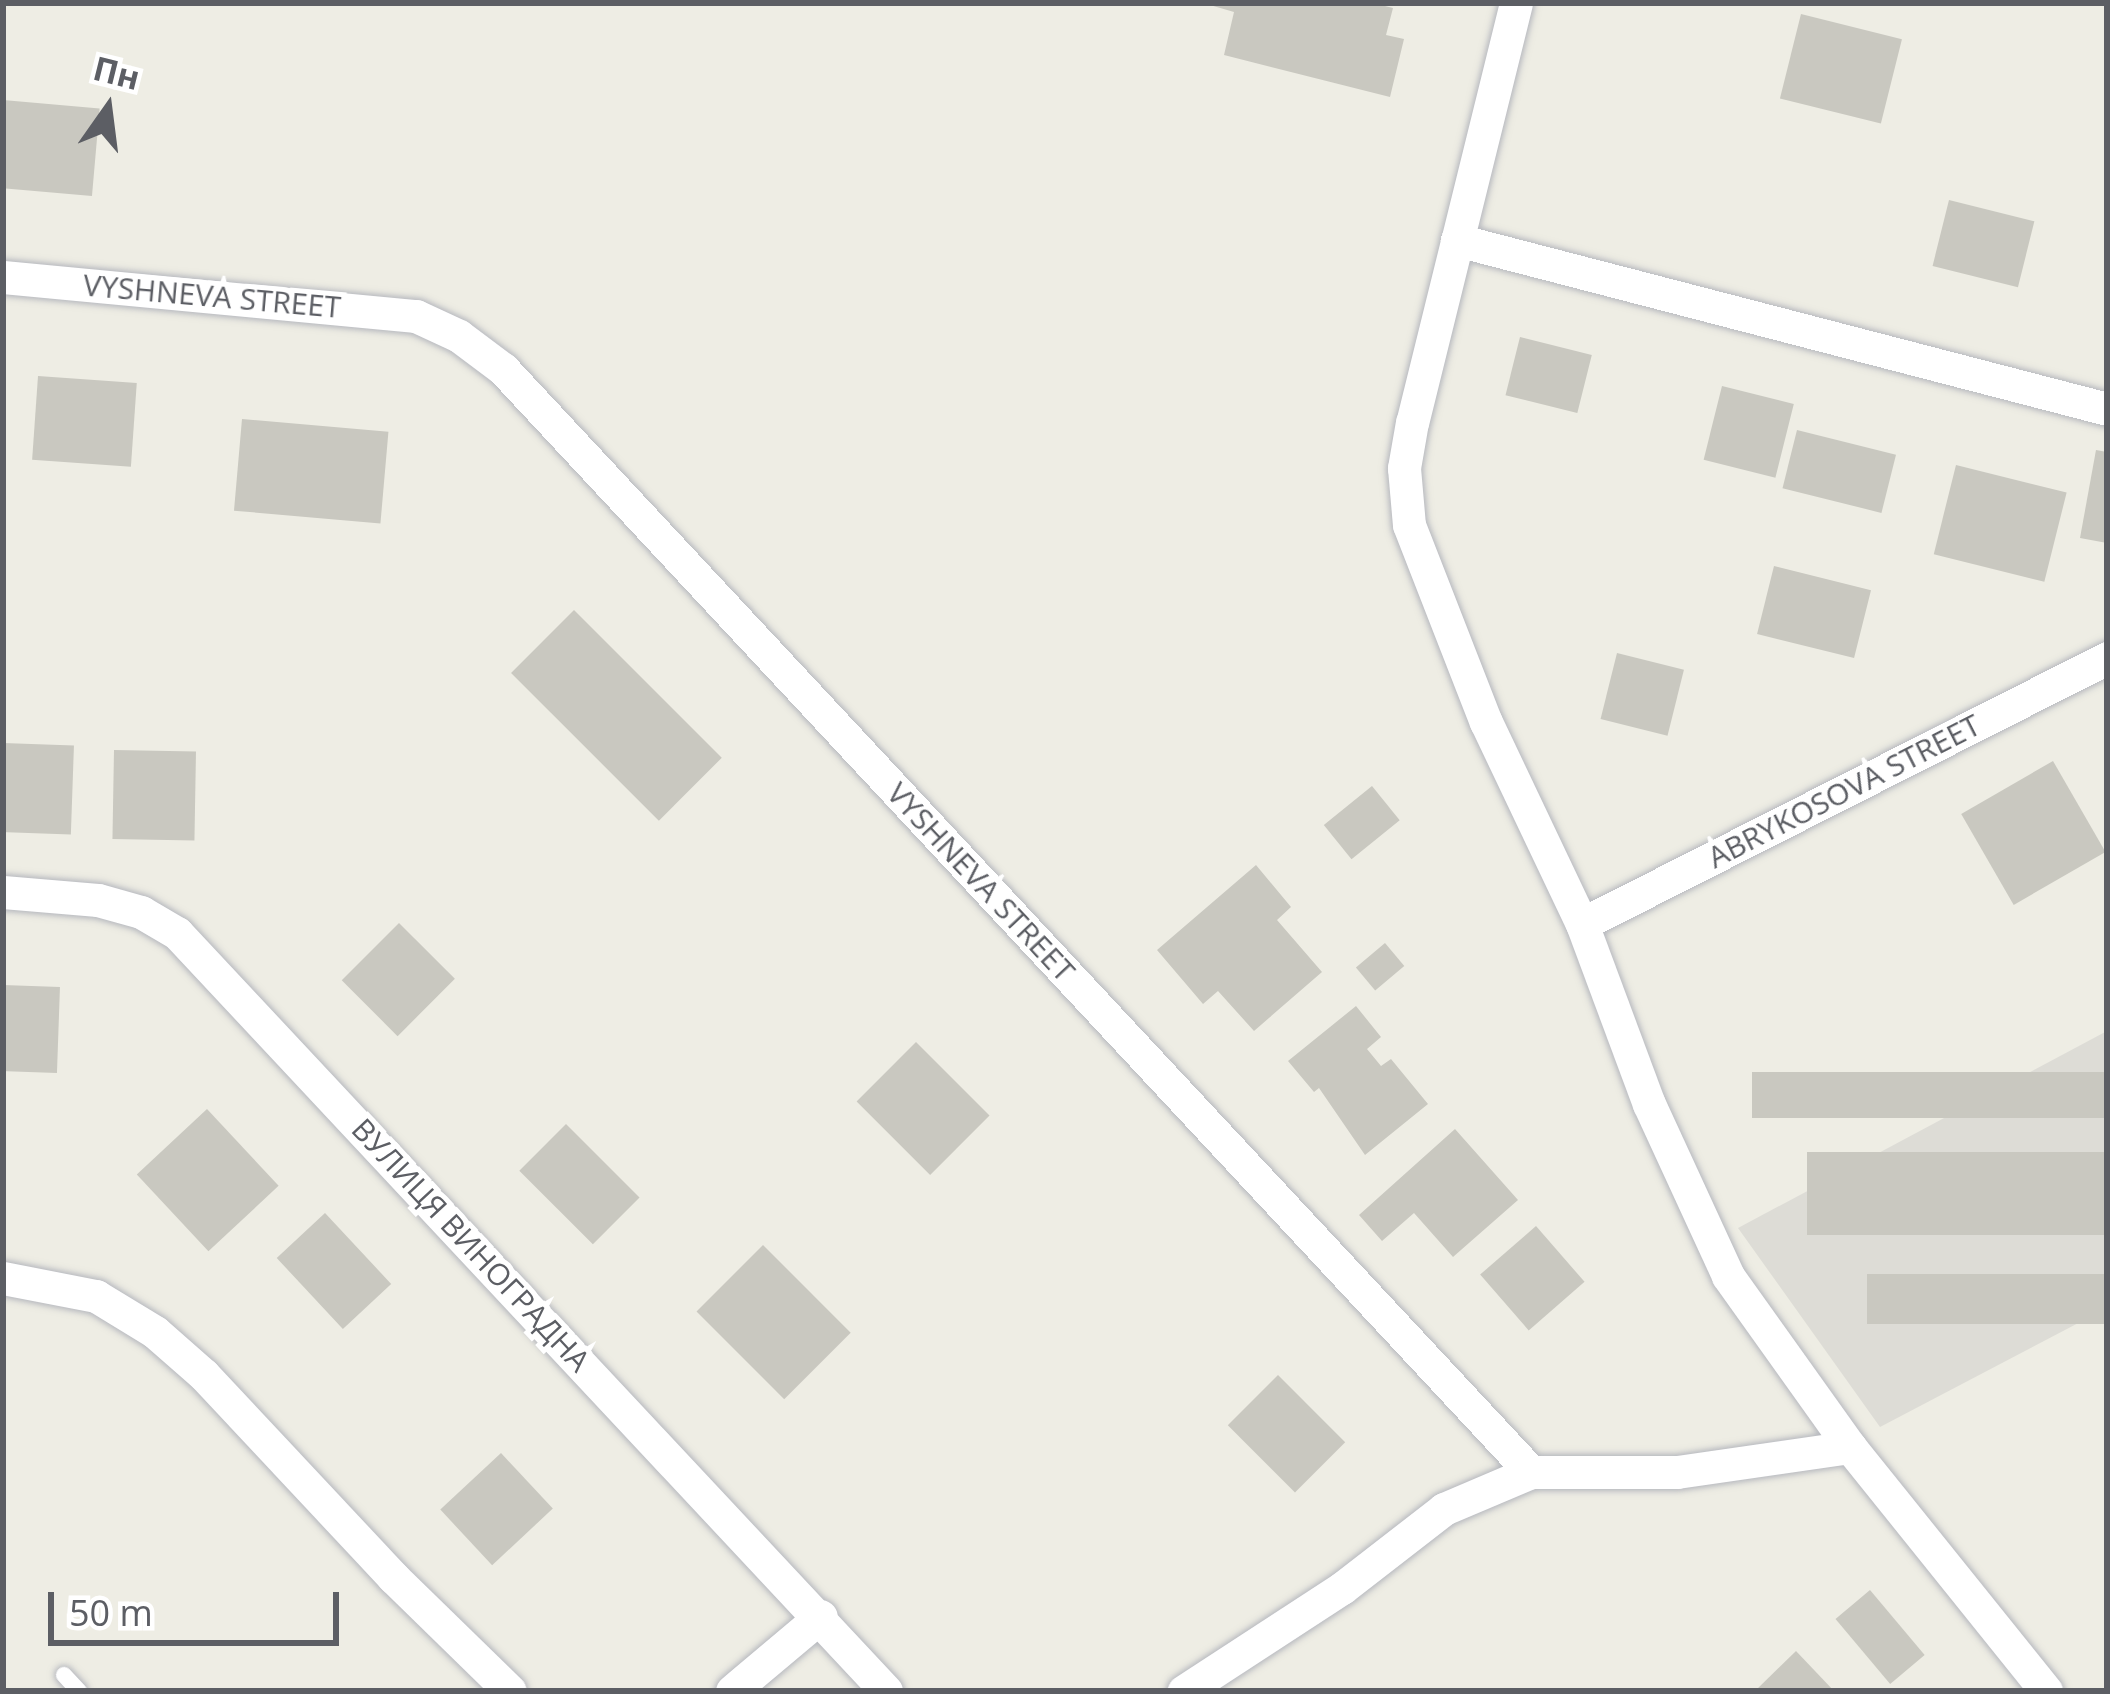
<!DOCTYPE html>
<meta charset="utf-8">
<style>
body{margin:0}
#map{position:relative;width:2110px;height:1694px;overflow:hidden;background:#eeede4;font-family:"Open Sans",sans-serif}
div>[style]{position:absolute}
.industrial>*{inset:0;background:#dddcd6}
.building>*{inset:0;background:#c9c8c0;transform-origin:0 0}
.roads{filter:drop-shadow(0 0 3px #b6b8be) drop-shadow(0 0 3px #b6b8be)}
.service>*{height:16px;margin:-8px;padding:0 8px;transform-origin:8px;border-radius:8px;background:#fff}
.minor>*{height:33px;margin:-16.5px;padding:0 16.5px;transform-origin:16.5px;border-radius:16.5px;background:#fff}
span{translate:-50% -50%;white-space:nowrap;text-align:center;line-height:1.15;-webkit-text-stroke:10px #fff;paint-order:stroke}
.street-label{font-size:30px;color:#5c5e64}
.frame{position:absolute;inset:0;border:6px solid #5c5e64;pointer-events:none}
.north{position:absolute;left:48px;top:48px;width:120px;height:120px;-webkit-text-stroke:9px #fff;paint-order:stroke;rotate:14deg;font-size:33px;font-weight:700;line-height:48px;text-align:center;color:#5c5e64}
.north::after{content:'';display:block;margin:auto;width:42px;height:54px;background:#5c5e64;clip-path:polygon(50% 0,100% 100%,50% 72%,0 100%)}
.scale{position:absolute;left:48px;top:1592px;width:291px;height:54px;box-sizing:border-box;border:6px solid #5c5e64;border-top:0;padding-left:15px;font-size:36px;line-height:42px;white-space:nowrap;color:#5c5e64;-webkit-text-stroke:9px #fff;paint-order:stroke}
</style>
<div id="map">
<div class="industrial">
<div style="clip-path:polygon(2107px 1031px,2107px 1308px,1880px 1427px,1738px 1228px)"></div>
</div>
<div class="building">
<div style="clip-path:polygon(1203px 3px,1373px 3px,1393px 8px,1386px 35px,1404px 39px,1390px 97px,1224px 55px,1234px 12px)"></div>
<div style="left:1801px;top:14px;width:104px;height:87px;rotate:14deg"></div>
<div style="left:3px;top:100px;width:97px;height:88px;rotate:5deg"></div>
<div style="left:1949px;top:200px;width:88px;height:68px;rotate:14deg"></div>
<div style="left:1520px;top:337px;width:74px;height:60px;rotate:14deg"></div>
<div style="left:38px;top:376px;width:99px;height:84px;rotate:4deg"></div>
<div style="left:1722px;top:386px;width:74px;height:76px;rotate:14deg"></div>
<div style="left:242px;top:419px;width:147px;height:92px;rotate:5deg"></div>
<div style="left:1797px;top:430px;width:102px;height:60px;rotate:14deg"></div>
<div style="clip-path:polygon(2096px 450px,2107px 452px,2107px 543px,2080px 538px)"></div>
<div style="left:1956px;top:465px;width:114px;height:92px;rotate:14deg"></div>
<div style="left:1774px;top:566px;width:100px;height:70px;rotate:14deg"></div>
<div style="left:574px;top:610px;width:209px;height:89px;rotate:45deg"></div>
<div style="left:1617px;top:653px;width:69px;height:68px;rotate:14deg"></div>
<div style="left:3px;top:743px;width:71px;height:89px;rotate:2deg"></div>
<div style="left:114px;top:750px;width:82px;height:89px;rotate:1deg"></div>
<div style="left:2053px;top:761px;width:105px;height:106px;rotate:60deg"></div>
<div style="left:1372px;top:786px;width:44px;height:62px;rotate:51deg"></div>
<div style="clip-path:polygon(1256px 865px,1291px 907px,1277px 920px,1322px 972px,1254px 1031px,1218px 991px,1203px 1004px,1157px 950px)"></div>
<div style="left:399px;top:923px;width:79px;height:81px;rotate:45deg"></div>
<div style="left:1385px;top:943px;width:30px;height:38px;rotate:50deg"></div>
<div style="left:3px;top:985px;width:57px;height:86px;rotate:2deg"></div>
<div style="clip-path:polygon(1356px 1006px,1381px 1037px,1367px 1049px,1381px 1066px,1391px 1059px,1428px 1104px,1365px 1155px,1319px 1088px,1314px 1092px,1288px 1061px)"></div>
<div style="left:916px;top:1042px;width:104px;height:84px;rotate:45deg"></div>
<div style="left:2107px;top:1072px;width:46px;height:355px;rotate:90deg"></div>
<div style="left:207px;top:1109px;width:105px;height:96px;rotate:47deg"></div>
<div style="left:566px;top:1124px;width:104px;height:66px;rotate:45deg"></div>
<div style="clip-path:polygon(1455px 1129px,1518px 1200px,1453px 1257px,1414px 1213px,1382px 1241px,1359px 1215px)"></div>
<div style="left:2107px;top:1152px;width:83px;height:300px;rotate:90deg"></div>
<div style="left:325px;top:1213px;width:97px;height:66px;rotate:47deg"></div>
<div style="left:1536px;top:1226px;width:74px;height:74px;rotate:49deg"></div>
<div style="left:763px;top:1245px;width:124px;height:94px;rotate:45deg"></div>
<div style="left:2107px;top:1274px;width:50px;height:240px;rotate:90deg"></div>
<div style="left:1278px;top:1375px;width:95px;height:71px;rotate:45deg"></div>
<div style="left:501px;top:1453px;width:76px;height:83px;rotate:47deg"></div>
<div style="left:1870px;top:1590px;width:85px;height:45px;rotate:50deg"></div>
<div style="clip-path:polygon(1796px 1651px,1834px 1691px,1755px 1691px)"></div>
</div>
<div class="roads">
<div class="service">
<div style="left:64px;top:1675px;width:22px;rotate:47deg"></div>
</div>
<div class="minor">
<div style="left:1516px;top:3px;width:432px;rotate:103.9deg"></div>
<div style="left:1412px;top:422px;width:47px;rotate:99.9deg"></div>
<div style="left:1404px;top:468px;width:57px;rotate:85deg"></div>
<div style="left:1409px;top:525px;width:212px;rotate:68.7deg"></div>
<div style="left:1486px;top:722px;width:224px;rotate:64.6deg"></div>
<div style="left:1582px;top:924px;width:192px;rotate:69.6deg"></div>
<div style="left:1649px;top:1104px;width:189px;rotate:65.3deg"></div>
<div style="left:1728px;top:1276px;width:210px;rotate:54.5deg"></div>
<div style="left:1457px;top:240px;width:672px;rotate:14.57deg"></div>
<div style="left:3px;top:277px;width:415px;rotate:5.4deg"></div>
<div style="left:416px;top:316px;width:47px;rotate:24.9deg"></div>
<div style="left:459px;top:336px;width:55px;rotate:36.9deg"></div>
<div style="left:503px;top:369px;width:1508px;rotate:47.02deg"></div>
<div style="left:1531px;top:1472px;width:95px;rotate:157deg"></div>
<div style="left:1444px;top:1509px;width:129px;rotate:142.2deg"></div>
<div style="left:1342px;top:1588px;width:189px;rotate:146.9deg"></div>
<div style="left:3px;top:892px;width:95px;rotate:4.8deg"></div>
<div style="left:98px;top:900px;width:45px;rotate:15.6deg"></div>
<div style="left:141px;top:912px;width:42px;rotate:30.3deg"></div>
<div style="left:177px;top:933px;width:1038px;rotate:46.91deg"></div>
<div style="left:1582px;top:924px;width:589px;rotate:-26.87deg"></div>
<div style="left:3px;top:1278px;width:95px;rotate:11deg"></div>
<div style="left:96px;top:1296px;width:69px;rotate:31.4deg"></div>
<div style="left:155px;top:1332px;width:65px;rotate:41.3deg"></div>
<div style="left:204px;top:1375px;width:277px;rotate:46.9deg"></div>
<div style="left:393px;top:1577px;width:163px;rotate:44.3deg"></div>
<div style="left:1531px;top:1472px;width:146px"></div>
<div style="left:1677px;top:1472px;width:175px;rotate:-8.2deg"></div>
<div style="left:1850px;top:1447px;width:313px;rotate:51.2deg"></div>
<div style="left:732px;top:1691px;width:116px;rotate:-40.1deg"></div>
</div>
</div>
<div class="street-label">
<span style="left:212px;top:296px;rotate:5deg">VYSHNEVA STREET</span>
<span style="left:1844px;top:791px;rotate:-27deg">ABRYKOSOVA STREET</span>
<span style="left:981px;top:882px;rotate:47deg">VYSHNEVA STREET</span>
<span style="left:471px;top:1245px;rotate:47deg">ВУЛИЦЯ ВИНОГРАДНА</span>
</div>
<div class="frame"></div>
<div class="north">Пн</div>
<div class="scale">50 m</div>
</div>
